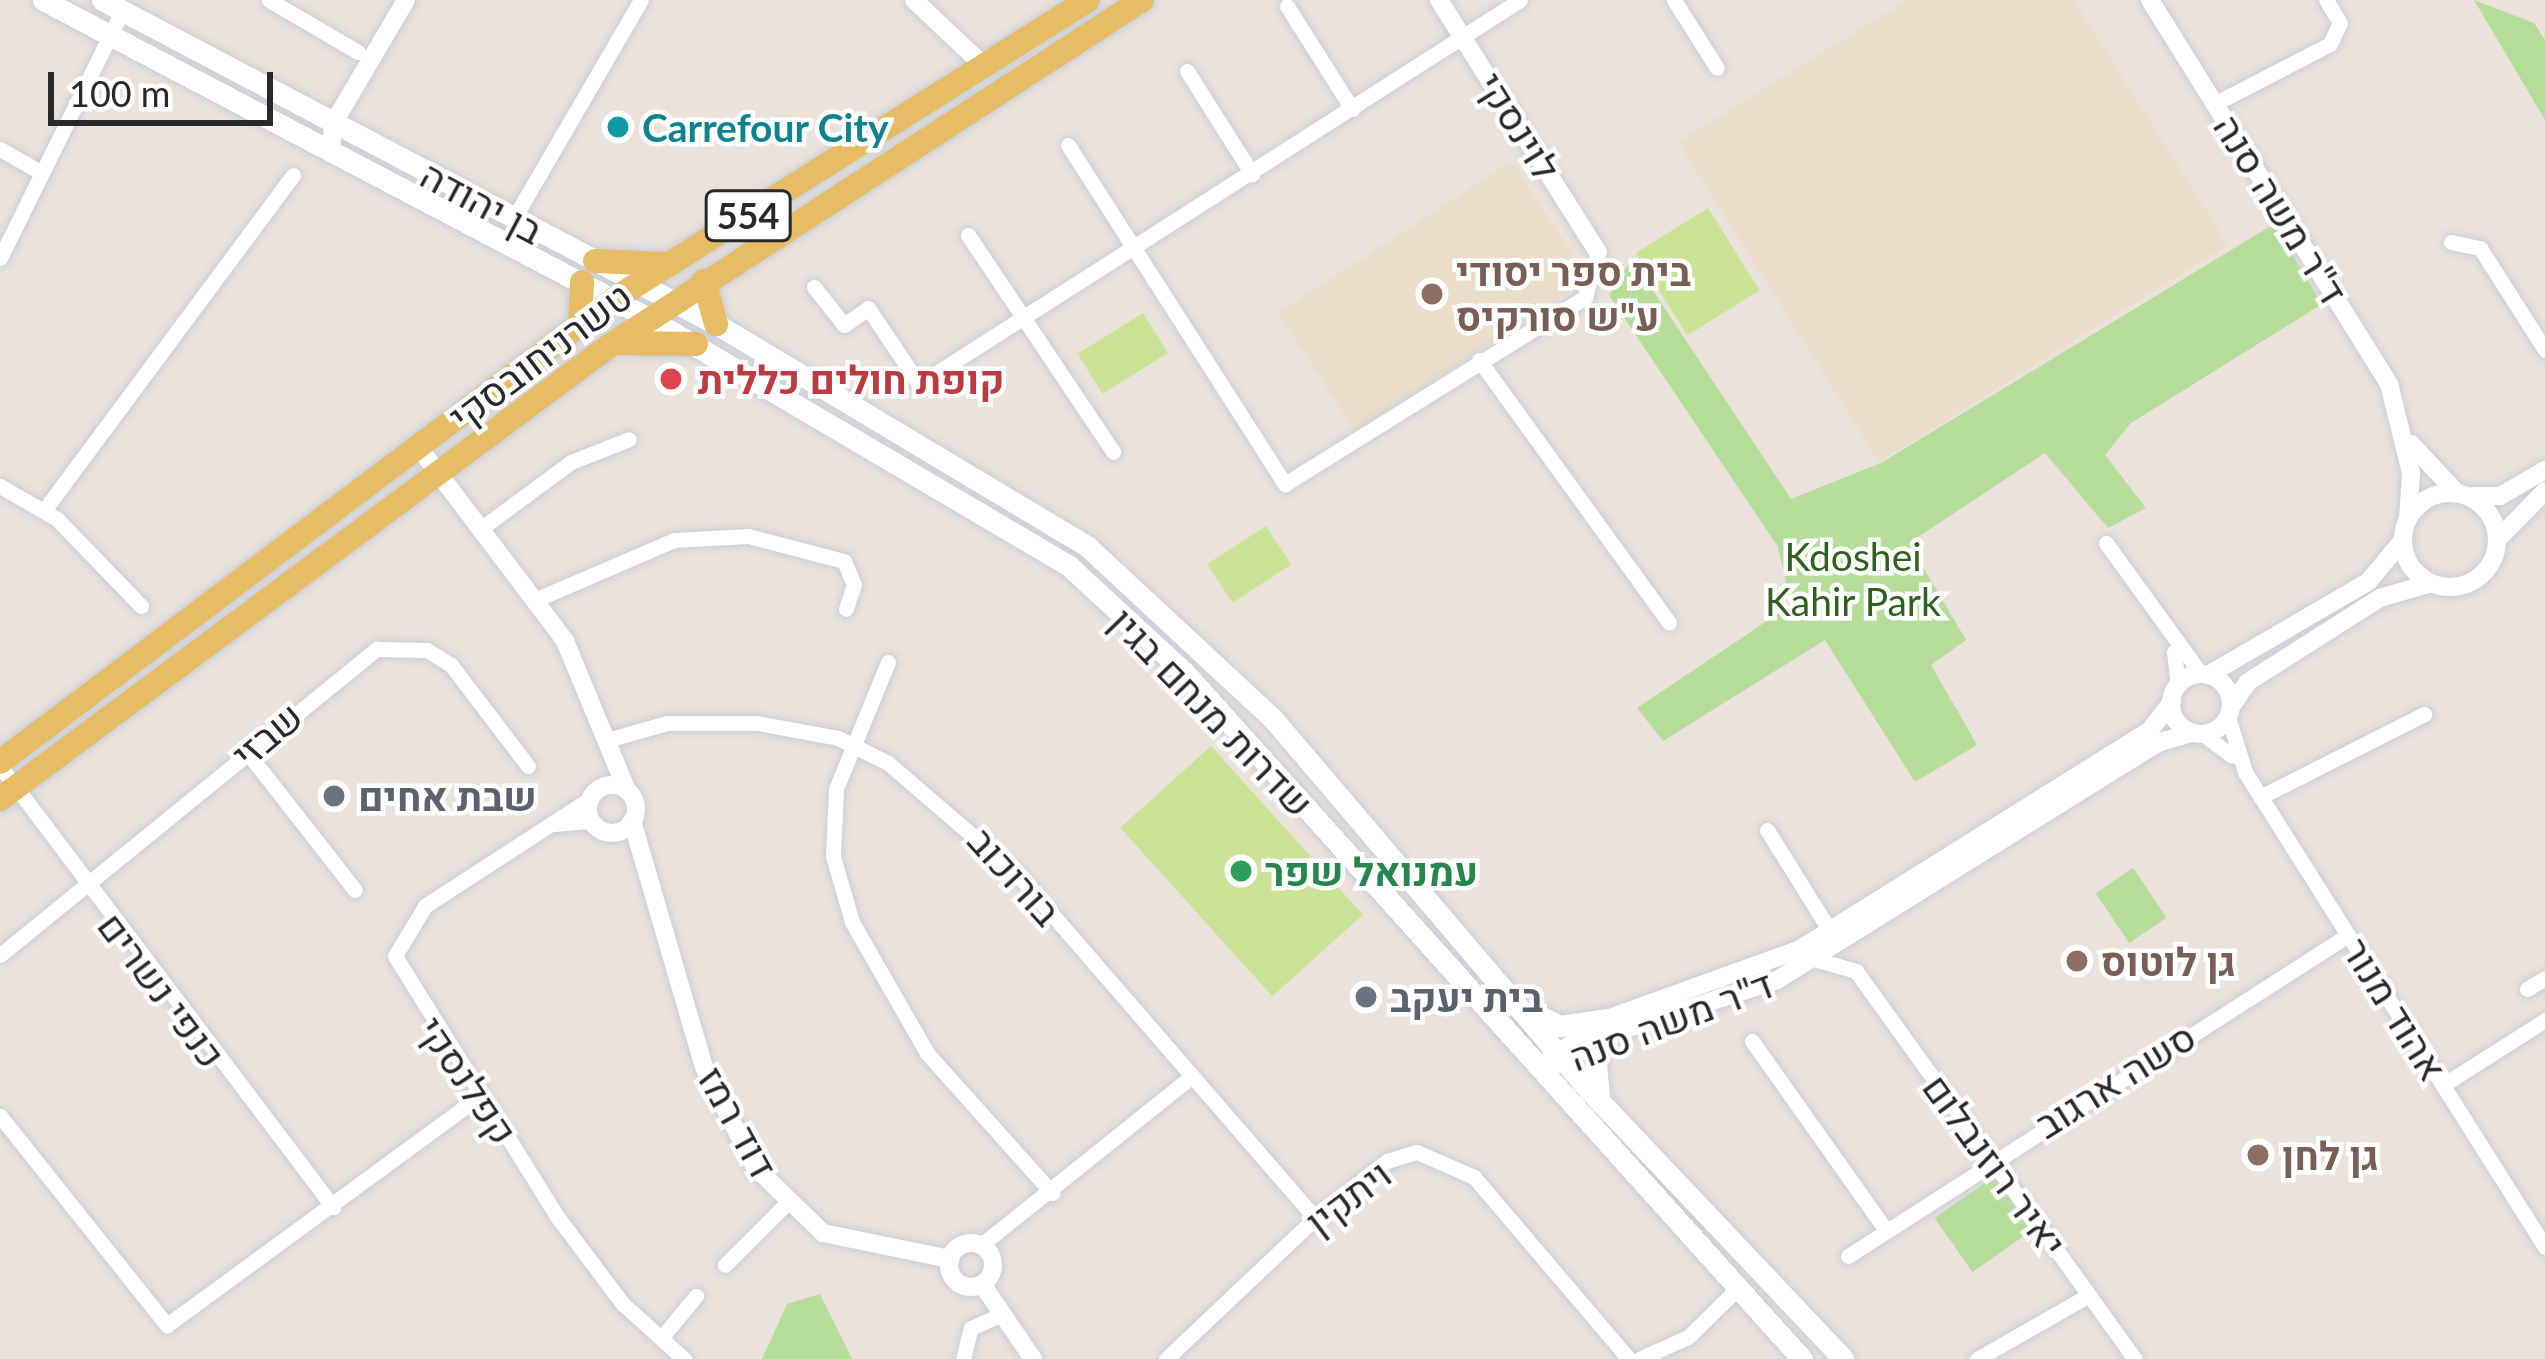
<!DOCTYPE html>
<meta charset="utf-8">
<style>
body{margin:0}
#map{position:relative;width:2545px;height:1359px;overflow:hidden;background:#eae2db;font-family:Lato,Heebo,sans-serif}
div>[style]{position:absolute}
.education>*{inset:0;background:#eadecb;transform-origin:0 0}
.green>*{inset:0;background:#b7dd9b;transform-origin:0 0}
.pitch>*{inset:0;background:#cae397;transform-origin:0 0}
.roads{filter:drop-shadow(0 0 3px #c9ced9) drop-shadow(0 0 3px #c9ced9)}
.minor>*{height:15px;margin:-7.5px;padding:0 7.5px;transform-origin:7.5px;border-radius:7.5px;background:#fff}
.tertiary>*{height:18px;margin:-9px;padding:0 9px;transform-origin:9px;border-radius:9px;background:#fff}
.tertiary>.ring{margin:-9px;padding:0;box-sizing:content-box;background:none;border:18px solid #fff;border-radius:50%}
.secondary>*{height:21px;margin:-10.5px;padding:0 10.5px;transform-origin:10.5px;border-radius:10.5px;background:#fff}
.primary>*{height:24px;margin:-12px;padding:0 12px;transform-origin:12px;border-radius:12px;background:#e6bc64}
.dots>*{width:33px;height:33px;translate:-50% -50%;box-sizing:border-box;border:6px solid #fff;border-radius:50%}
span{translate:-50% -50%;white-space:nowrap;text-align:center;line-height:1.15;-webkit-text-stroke:9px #fff;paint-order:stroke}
.shield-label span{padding:3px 9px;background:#fff;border:3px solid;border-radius:9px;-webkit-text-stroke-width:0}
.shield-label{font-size:36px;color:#282828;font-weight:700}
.street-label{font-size:39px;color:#282828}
.culture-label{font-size:39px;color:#0d838f;font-weight:700}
.left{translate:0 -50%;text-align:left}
.education-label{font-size:39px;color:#785e54;font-weight:700}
.health-label{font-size:39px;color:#be3a42;font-weight:700}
.park-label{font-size:39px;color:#315f1e}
.worship-label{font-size:39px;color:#5b616d;font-weight:700}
.leisure-label{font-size:39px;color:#27864d;font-weight:700}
.scale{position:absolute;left:48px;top:72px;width:225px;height:54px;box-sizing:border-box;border:6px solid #282828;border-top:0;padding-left:15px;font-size:36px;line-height:42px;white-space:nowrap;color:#282828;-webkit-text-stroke:9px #fff;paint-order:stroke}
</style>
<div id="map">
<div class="education">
<div style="clip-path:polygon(1907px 0,2074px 0,2228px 245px,1879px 462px,1678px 142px)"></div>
<div style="left:1512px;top:161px;width:141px;height:279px;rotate:57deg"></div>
</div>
<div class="green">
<div style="clip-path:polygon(2474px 0,2534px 23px,2545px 40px,2545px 120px)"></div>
<div style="clip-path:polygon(2274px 224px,2322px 304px,2131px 423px,2105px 455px,2146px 508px,2108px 528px,2045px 453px,1909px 543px,1966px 640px,1931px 665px,1977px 745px,1915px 782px,1825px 640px,1663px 741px,1637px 708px,1791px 605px,1778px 547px,1609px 295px,1632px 259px,1791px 499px,1881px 463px)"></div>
<div style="left:2133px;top:868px;width:60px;height:45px;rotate:56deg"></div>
<div style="left:1996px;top:1175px;width:66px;height:75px;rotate:55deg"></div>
<div style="clip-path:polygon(820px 1294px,852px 1359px,762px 1359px,787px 1304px)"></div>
</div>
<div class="pitch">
<div style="left:1708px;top:208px;width:97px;height:85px;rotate:58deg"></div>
<div style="left:1143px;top:313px;width:47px;height:77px;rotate:58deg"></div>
<div style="left:1266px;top:526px;width:46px;height:70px;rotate:57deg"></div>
<div style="left:1211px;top:746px;width:227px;height:122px;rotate:48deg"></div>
</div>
<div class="roads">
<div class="minor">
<div style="left:269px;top:0;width:103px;rotate:30.3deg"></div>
<div style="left:1674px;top:0;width:80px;rotate:57.7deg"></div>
<div style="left:1287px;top:6px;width:122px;rotate:57.7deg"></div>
<div style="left:1187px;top:71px;width:122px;rotate:57.7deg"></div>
<div style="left:2216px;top:103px;width:128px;rotate:-27.4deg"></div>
<div style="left:2330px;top:44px;width:23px;rotate:-65deg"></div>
<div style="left:2340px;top:23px;width:27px;rotate:-121deg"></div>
<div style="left:1068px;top:145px;width:403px;rotate:57.4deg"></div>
<div style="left:1285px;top:484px;width:354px;rotate:-31.9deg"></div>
<div style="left:1585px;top:297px;width:47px;rotate:-73.9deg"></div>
<div style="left:0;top:149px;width:48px;rotate:29.7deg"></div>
<div style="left:514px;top:218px;width:252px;rotate:-59.8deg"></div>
<div style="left:968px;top:235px;width:261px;rotate:56.2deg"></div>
<div style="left:2451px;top:242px;width:30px;rotate:12deg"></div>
<div style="left:2480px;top:248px;width:121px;rotate:57.5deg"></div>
<div style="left:0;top:258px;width:275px;rotate:-63.7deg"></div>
<div style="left:814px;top:287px;width:48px;rotate:51.7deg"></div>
<div style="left:844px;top:325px;width:29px;rotate:-35deg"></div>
<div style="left:868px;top:308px;width:92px;rotate:56.1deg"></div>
<div style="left:919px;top:384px;width:713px;rotate:-32.58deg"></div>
<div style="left:1479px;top:360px;width:324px;rotate:54.1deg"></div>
<div style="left:0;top:486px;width:66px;rotate:30.1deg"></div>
<div style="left:57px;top:519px;width:121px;rotate:46deg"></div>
<div style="left:45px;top:509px;width:416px;rotate:-53.4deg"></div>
<div style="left:487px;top:524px;width:104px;rotate:-36.4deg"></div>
<div style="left:571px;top:462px;width:62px;rotate:-21.6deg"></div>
<div style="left:2106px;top:543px;width:162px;rotate:54.1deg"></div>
<div style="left:537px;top:599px;width:149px;rotate:-23.3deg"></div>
<div style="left:674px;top:540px;width:74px;rotate:-3.1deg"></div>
<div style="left:748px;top:536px;width:99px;rotate:14.6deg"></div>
<div style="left:844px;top:561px;width:25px;rotate:67deg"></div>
<div style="left:854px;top:584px;width:26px;rotate:108deg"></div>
<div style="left:2174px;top:652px;width:34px;rotate:83deg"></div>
<div style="left:888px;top:662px;width:137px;rotate:112.3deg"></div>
<div style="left:836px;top:789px;width:67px;rotate:92.6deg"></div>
<div style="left:833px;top:856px;width:69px;rotate:73.9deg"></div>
<div style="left:852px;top:922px;width:151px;rotate:60.2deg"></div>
<div style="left:927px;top:1053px;width:188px;rotate:48.2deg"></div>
<div style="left:2228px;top:717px;width:58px;rotate:72.8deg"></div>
<div style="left:2245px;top:772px;width:562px;rotate:57.72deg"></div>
<div style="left:2203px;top:734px;width:36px;rotate:37deg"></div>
<div style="left:614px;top:738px;width:55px;rotate:-15.8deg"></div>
<div style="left:667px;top:723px;width:90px"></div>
<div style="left:757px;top:723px;width:82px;rotate:10.5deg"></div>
<div style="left:838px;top:738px;width:56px;rotate:26.6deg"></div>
<div style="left:888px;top:763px;width:172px;rotate:40.7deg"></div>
<div style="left:1018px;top:875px;width:454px;rotate:49.1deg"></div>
<div style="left:247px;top:752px;width:175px;rotate:52deg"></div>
<div style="left:0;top:766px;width:553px;rotate:52.94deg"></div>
<div style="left:2260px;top:797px;width:184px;rotate:-26.8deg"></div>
<div style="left:591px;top:798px;width:198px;rotate:147deg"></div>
<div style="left:425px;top:906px;width:58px;rotate:121deg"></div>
<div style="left:395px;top:956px;width:310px;rotate:58.1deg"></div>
<div style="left:559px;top:1219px;width:105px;rotate:53.1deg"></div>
<div style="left:622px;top:1303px;width:84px;rotate:42.1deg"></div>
<div style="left:554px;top:824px;width:38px;rotate:-5deg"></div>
<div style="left:1767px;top:830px;width:119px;rotate:58deg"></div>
<div style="left:0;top:955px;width:486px;rotate:-39.1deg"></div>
<div style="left:377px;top:649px;width:50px;rotate:1.1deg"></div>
<div style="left:427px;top:650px;width:28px;rotate:32deg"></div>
<div style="left:451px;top:665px;width:127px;rotate:52.7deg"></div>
<div style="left:1814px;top:959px;width:44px;rotate:15.9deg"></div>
<div style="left:1856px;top:971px;width:478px;rotate:54.3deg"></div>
<div style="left:2527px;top:989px;width:21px;rotate:-31deg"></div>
<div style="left:1752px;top:1041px;width:232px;rotate:54.7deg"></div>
<div style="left:2443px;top:1085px;width:121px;rotate:-32.5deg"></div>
<div style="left:0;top:1116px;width:268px;rotate:51.4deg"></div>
<div style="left:167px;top:1325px;width:388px;rotate:-36.2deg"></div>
<div style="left:981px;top:1245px;width:265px;rotate:-38.7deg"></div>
<div style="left:1848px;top:1256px;width:594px;rotate:-32.7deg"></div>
<div style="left:725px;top:1265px;width:88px;rotate:-45deg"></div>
<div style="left:661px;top:1338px;width:55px;rotate:-50.2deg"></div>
<div style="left:963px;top:1359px;width:32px;rotate:-76deg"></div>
<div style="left:971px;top:1328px;width:35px;rotate:-24deg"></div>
<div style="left:1166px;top:1359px;width:205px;rotate:-43.4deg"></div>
<div style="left:1315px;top:1218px;width:92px;rotate:-38.4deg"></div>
<div style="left:1387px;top:1161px;width:31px;rotate:-17deg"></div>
<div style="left:1417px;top:1152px;width:62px;rotate:23.7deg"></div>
<div style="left:1474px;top:1177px;width:239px;rotate:49.6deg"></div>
<div style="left:1639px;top:1359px;width:54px;rotate:-24.2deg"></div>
<div style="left:1688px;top:1337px;width:69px;rotate:-44.4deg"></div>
<div style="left:1977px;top:1359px;width:129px;rotate:-29.7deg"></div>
</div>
<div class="tertiary">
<div style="left:914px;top:0;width:96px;rotate:43.3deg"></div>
<div style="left:1439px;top:0;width:298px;rotate:57.8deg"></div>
<div style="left:2150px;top:0;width:452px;rotate:58.1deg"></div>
<div style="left:2389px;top:384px;width:92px;rotate:76.1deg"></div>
<div style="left:2411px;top:473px;width:46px;rotate:93.7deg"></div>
<div style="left:331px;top:152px;width:28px;rotate:-86deg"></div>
<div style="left:333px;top:124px;width:144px;rotate:-59.5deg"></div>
<div style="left:2411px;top:444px;width:67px;rotate:46.8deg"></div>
<div style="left:420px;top:449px;width:241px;rotate:52.9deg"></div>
<div style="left:565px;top:641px;width:162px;rotate:67.5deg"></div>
<div class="ring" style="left:2403px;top:493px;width:76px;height:76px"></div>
<div style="left:2473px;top:496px;width:27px"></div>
<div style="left:2500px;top:496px;width:52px;rotate:-30deg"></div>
<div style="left:2497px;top:540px;width:69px;rotate:-45.6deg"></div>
<div class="ring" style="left:2171px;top:674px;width:42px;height:42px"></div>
<div style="left:2208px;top:675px;width:185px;rotate:-30.2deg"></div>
<div style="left:2368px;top:582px;width:55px;rotate:-50.2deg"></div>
<div style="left:2231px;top:707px;width:30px;rotate:-56deg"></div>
<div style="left:2248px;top:682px;width:156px;rotate:-32.5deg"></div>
<div style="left:2380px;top:598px;width:53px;rotate:-16.4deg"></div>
<div class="ring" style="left:588px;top:785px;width:30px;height:30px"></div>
<div style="left:632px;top:821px;width:256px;rotate:73.7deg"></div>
<div style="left:704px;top:1067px;width:112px;rotate:63deg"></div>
<div style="left:755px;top:1167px;width:95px;rotate:44.1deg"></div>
<div style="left:823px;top:1233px;width:130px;rotate:11.6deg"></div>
<div style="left:1548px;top:1060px;width:72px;rotate:-34.8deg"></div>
<div style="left:1607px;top:1019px;width:205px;rotate:-19.9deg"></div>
<div style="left:1800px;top:949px;width:413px;rotate:-32deg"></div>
<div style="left:2150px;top:730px;width:36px;rotate:-52deg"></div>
<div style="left:1553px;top:1066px;width:68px;rotate:-28.8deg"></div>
<div style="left:1613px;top:1033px;width:172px;rotate:-17.9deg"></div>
<div style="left:1777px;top:980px;width:451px;rotate:-31.9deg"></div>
<div style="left:2160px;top:742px;width:33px;rotate:-16deg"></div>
<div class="ring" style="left:949px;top:1243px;width:26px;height:26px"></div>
<div style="left:982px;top:1284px;width:91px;rotate:55.8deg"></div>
</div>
<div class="secondary">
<div style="left:43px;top:0;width:686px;rotate:27.72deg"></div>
<div style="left:650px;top:319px;width:486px;rotate:30.5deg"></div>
<div style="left:1069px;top:566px;width:158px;rotate:42.7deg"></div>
<div style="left:1185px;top:673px;width:923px;rotate:48.03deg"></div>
<div style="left:102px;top:0;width:694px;rotate:27.82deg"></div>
<div style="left:716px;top:324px;width:432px;rotate:30.9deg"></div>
<div style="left:1087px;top:546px;width:255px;rotate:42.9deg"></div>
<div style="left:1274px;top:720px;width:486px;rotate:49.6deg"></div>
<div style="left:1589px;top:1090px;width:370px;rotate:46.6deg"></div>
<div style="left:1534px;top:1013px;width:29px;rotate:27deg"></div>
<div style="left:1560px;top:1026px;width:48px;rotate:-8.5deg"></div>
<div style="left:1599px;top:1096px;width:41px;rotate:-95.6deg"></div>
<div style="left:1595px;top:1055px;width:24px;rotate:-54deg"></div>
</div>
<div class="primary">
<div style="left:595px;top:261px;width:70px;rotate:2.5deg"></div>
<div style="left:704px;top:281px;width:45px;rotate:74.4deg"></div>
<div style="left:580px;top:323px;width:41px;rotate:-87.2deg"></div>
<div style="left:617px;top:343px;width:79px;rotate:0.7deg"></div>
<div style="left:0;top:762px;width:769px;rotate:-37.02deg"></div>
<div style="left:614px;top:299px;width:560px;rotate:-32.24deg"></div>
<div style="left:0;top:799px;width:759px;rotate:-36.64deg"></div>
<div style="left:609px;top:346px;width:635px;rotate:-32.99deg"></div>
</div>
</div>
<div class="dots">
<div style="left:618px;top:127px;background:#0f9aa8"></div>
<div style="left:1432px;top:294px;background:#8d6e63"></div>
<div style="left:671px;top:379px;background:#e0444e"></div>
<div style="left:334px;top:796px;background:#6b7280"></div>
<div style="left:1241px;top:871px;background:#2e9e5b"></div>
<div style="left:2077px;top:961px;background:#8d6e63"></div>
<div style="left:1366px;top:997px;background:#6b7280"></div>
<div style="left:2258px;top:1155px;background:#8d6e63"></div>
</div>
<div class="shield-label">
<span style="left:748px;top:216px">554</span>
</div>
<div class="street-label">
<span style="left:1519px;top:126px;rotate:58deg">לוינסקי</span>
<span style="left:482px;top:202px;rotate:28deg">בן יהודה</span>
<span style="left:2281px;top:209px;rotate:58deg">ד"ר משה סנה</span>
<span style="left:540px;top:356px;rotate:-37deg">טשרניחובסקי</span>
<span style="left:1212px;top:712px;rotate:46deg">שדרות מנחם בגין</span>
<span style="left:267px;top:735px;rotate:-40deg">שבזי</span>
<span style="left:1015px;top:876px;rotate:48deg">בורוכוב</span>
<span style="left:162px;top:990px;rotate:53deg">כנפי נשרים</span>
<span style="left:2395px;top:1009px;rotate:58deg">אהוד מנור</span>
<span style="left:1671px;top:1020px;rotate:-21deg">ד"ר משה סנה</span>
<span style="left:468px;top:1080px;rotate:56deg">קפלנסקי</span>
<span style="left:2115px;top:1080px;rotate:-32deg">סשה ארגוב</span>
<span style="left:738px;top:1122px;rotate:61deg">דוד רמז</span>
<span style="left:1995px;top:1165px;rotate:54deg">יאיר רוזנבלום</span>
<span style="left:1348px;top:1197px;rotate:-37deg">ויתקין</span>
</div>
<div class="culture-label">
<span class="left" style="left:642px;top:127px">Carrefour City</span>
</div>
<div class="education-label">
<span class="left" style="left:1456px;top:294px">בית ספר יסודי<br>ע"ש סורקיס</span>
<span class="left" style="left:2101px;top:961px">גן לוטוס</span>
<span class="left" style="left:2282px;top:1155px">גן לחן</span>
</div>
<div class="health-label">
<span class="left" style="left:698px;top:379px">קופת חולים כללית</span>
</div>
<div class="park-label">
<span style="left:1853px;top:579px">Kdoshei<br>Kahir Park</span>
</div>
<div class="worship-label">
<span class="left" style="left:358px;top:796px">שבת אחים</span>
<span class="left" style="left:1390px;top:997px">בית יעקב</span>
</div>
<div class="leisure-label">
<span class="left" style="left:1265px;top:871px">עמנואל שפר</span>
</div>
<div class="scale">100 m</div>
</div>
